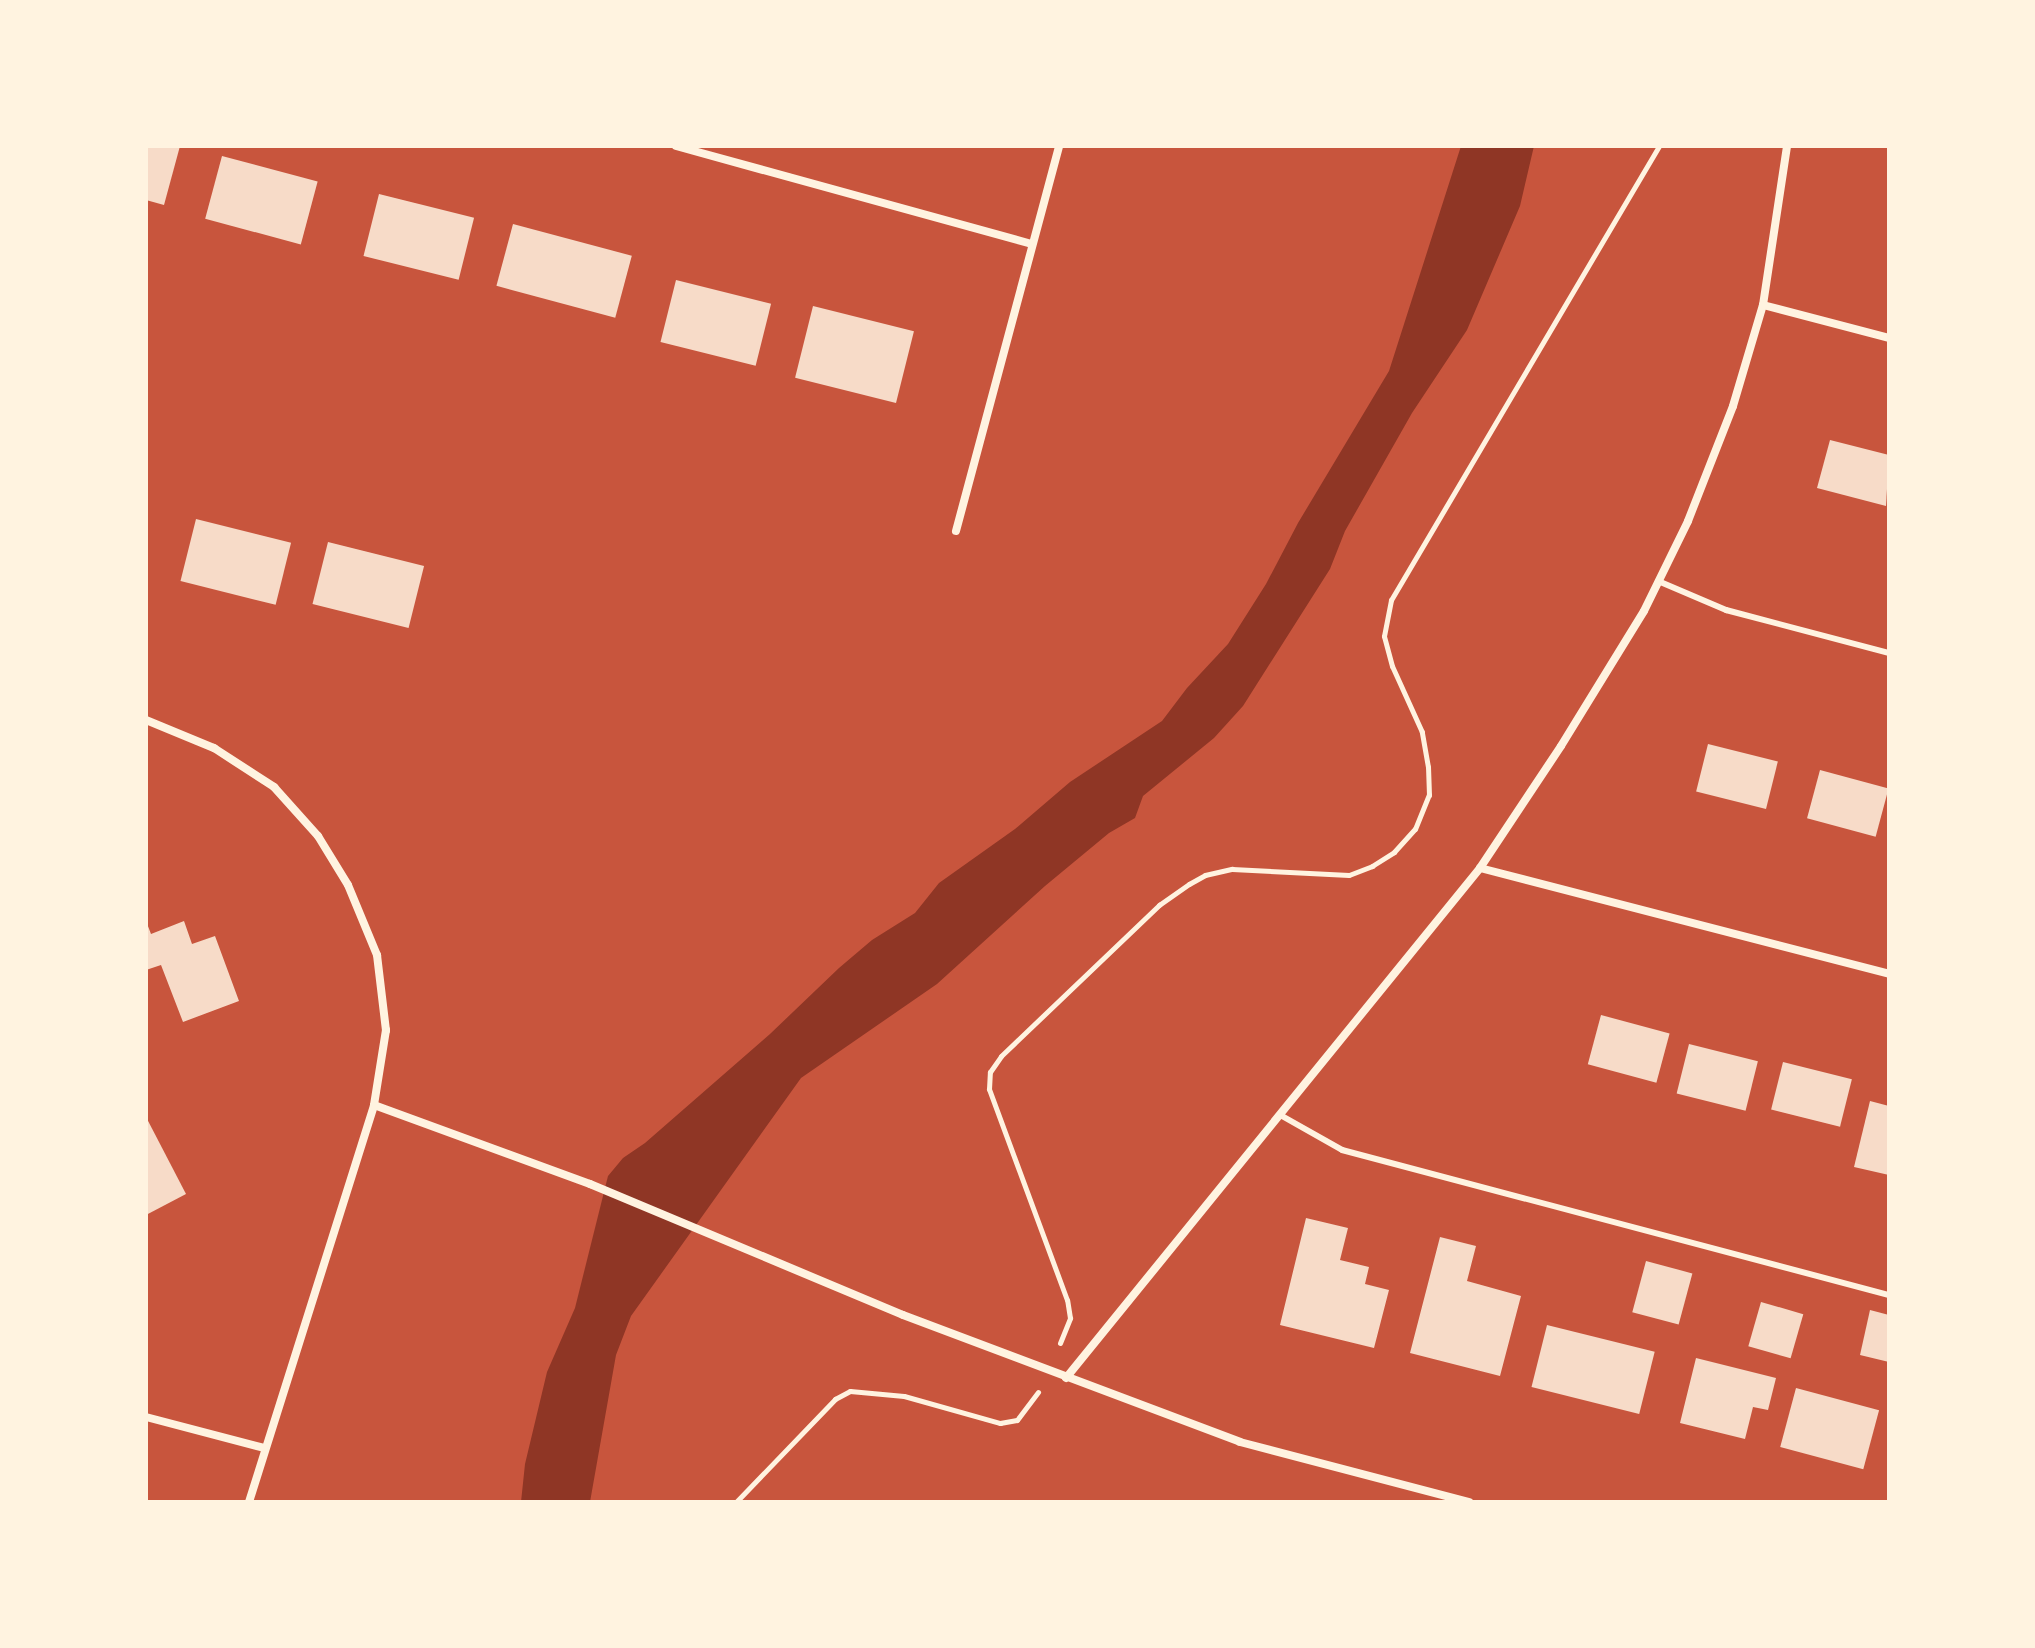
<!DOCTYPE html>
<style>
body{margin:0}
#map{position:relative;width:2035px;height:1648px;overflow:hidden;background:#c8553d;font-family:"Roboto Condensed",sans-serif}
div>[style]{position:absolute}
.water>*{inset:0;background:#8f3625}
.building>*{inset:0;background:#f7dbc8;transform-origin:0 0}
.path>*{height:5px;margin:-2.5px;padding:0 2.5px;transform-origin:2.5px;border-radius:2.5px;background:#fff3e0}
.service>*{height:6px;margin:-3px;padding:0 3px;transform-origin:3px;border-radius:3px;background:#fff3e0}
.minor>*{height:8px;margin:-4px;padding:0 4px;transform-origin:4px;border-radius:4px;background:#fff3e0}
span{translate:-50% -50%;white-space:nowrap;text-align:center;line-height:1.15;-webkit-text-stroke:6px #fff3e0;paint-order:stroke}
.frame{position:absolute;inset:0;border:148px solid #fff3e0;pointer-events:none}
</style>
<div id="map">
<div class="water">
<div style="clip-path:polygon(1461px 146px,1534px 146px,1520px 206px,1467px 330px,1412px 413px,1345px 531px,1330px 569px,1243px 706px,1214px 738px,1143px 796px,1135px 818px,1109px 833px,1045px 886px,937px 984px,801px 1078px,631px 1316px,616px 1355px,590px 1502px,521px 1502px,525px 1464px,547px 1372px,575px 1308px,608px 1176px,623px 1158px,645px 1143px,770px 1034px,839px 968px,872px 940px,915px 913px,939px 883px,1015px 829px,1070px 782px,1162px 721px,1187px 688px,1228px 644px,1266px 584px,1298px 523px,1389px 371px)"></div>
</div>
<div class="building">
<div style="clip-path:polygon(146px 146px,180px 146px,164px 205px,146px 200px)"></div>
<div style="left:222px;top:156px;width:99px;height:65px;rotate:15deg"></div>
<div style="left:379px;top:194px;width:98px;height:64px;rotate:14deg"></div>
<div style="left:513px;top:224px;width:123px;height:64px;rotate:15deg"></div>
<div style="left:676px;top:280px;width:98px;height:64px;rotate:14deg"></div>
<div style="left:813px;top:306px;width:104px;height:74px;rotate:14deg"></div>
<div style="clip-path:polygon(1830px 440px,1889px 455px,1886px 506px,1817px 488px)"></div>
<div style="left:196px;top:519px;width:98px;height:64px;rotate:14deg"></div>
<div style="left:328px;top:542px;width:99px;height:64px;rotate:14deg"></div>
<div style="left:1708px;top:744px;width:72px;height:49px;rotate:14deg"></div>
<div style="left:1820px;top:770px;width:71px;height:50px;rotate:15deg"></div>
<div style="clip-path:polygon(146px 921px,151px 934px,184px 921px,192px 944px,215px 936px,239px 1001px,183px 1022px,161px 965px,146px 970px)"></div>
<div style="left:1601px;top:1015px;width:71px;height:51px;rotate:15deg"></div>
<div style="left:1689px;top:1044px;width:71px;height:51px;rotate:14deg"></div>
<div style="left:1783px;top:1062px;width:71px;height:49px;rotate:14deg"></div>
<div style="clip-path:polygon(1870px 1101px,1889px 1106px,1889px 1175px,1854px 1167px)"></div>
<div style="clip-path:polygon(146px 1117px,186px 1194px,146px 1215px)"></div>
<div style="clip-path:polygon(1306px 1218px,1348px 1228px,1340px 1260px,1369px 1267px,1365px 1284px,1389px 1290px,1374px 1348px,1280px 1325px)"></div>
<div style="clip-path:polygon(1440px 1237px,1476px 1246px,1467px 1281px,1521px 1296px,1500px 1376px,1410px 1353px)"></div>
<div style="left:1646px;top:1261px;width:48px;height:53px;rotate:15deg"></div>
<div style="left:1761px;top:1302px;width:44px;height:46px;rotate:16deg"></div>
<div style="clip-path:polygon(1870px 1310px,1889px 1315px,1889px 1362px,1860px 1355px)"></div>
<div style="left:1547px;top:1325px;width:111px;height:64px;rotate:14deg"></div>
<div style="clip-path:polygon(1696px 1358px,1776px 1378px,1768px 1410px,1753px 1407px,1745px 1439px,1680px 1423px)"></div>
<div style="left:1796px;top:1388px;width:86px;height:61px;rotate:15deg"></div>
</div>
<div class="path">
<div style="left:1060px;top:1343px;width:27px;rotate:-68deg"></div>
<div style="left:1070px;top:1318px;width:18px;rotate:-99deg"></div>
<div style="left:1067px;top:1300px;width:225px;rotate:-110.3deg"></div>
<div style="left:989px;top:1089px;width:17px;rotate:-87deg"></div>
<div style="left:990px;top:1072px;width:19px;rotate:-55deg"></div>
<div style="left:1001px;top:1056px;width:219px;rotate:-43.7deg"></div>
<div style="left:1159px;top:905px;width:37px;rotate:-35deg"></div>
<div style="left:1189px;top:884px;width:18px;rotate:-29deg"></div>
<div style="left:1205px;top:875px;width:28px;rotate:-13deg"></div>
<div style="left:1232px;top:869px;width:117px;rotate:2.9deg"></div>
<div style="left:1349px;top:875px;width:25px;rotate:-21deg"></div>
<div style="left:1372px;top:866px;width:26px;rotate:-32deg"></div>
<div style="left:1394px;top:852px;width:31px;rotate:-48deg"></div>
<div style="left:1415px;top:829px;width:37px;rotate:-68deg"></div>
<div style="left:1429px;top:795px;width:28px;rotate:-92deg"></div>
<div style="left:1428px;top:767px;width:36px;rotate:-100deg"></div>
<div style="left:1422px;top:732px;width:72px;rotate:-114.4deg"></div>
<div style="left:1392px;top:666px;width:31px;rotate:-105deg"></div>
<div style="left:1384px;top:636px;width:37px;rotate:-79deg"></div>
<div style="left:1391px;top:600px;width:527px;rotate:-59.45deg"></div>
<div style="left:736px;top:1502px;width:143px;rotate:-46.1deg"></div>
<div style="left:835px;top:1399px;width:17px;rotate:-28deg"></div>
<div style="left:850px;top:1391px;width:54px;rotate:5.3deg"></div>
<div style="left:904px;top:1396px;width:100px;rotate:15.7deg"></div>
<div style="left:1000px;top:1423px;width:17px;rotate:-10deg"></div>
<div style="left:1017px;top:1420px;width:35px;rotate:-53deg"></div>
</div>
<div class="service">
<div style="left:1658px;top:581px;width:74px;rotate:23.1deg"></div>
<div style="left:1726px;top:610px;width:169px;rotate:14.8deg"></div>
<div style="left:1282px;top:1116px;width:69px;rotate:29.5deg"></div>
<div style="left:1342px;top:1150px;width:566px;rotate:14.85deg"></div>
</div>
<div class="minor">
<div style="left:676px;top:146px;width:369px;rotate:15.4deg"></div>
<div style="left:1763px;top:305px;width:130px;rotate:14.7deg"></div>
<div style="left:956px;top:531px;width:399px;rotate:-75deg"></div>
<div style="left:146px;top:720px;width:74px;rotate:22.4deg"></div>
<div style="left:214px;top:748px;width:72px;rotate:33deg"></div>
<div style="left:274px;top:787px;width:66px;rotate:48.1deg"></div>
<div style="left:318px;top:836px;width:57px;rotate:58.5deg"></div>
<div style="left:348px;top:885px;width:76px;rotate:67.5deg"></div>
<div style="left:377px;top:955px;width:76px;rotate:83.2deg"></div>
<div style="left:386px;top:1030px;width:76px;rotate:99.1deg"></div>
<div style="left:374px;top:1105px;width:230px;rotate:20.1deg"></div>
<div style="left:590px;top:1184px;width:339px;rotate:22.7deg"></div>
<div style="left:903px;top:1315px;width:360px;rotate:20.6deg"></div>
<div style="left:1240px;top:1442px;width:237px;rotate:14.7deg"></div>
<div style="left:1480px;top:868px;width:423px;rotate:14.5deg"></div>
<div style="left:1066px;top:1378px;width:657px;rotate:-50.93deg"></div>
<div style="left:1480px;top:868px;width:146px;rotate:-56.4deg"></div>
<div style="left:1561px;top:746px;width:158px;rotate:-58.4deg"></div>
<div style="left:1644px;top:611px;width:100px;rotate:-63.9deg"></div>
<div style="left:1688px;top:521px;width:123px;rotate:-68.6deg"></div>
<div style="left:1733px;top:406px;width:105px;rotate:-73.5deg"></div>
<div style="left:1763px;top:305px;width:161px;rotate:-81.4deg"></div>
<div style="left:146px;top:1417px;width:122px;rotate:14.7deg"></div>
<div style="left:249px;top:1502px;width:416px;rotate:-72.5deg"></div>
</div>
<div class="frame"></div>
</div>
